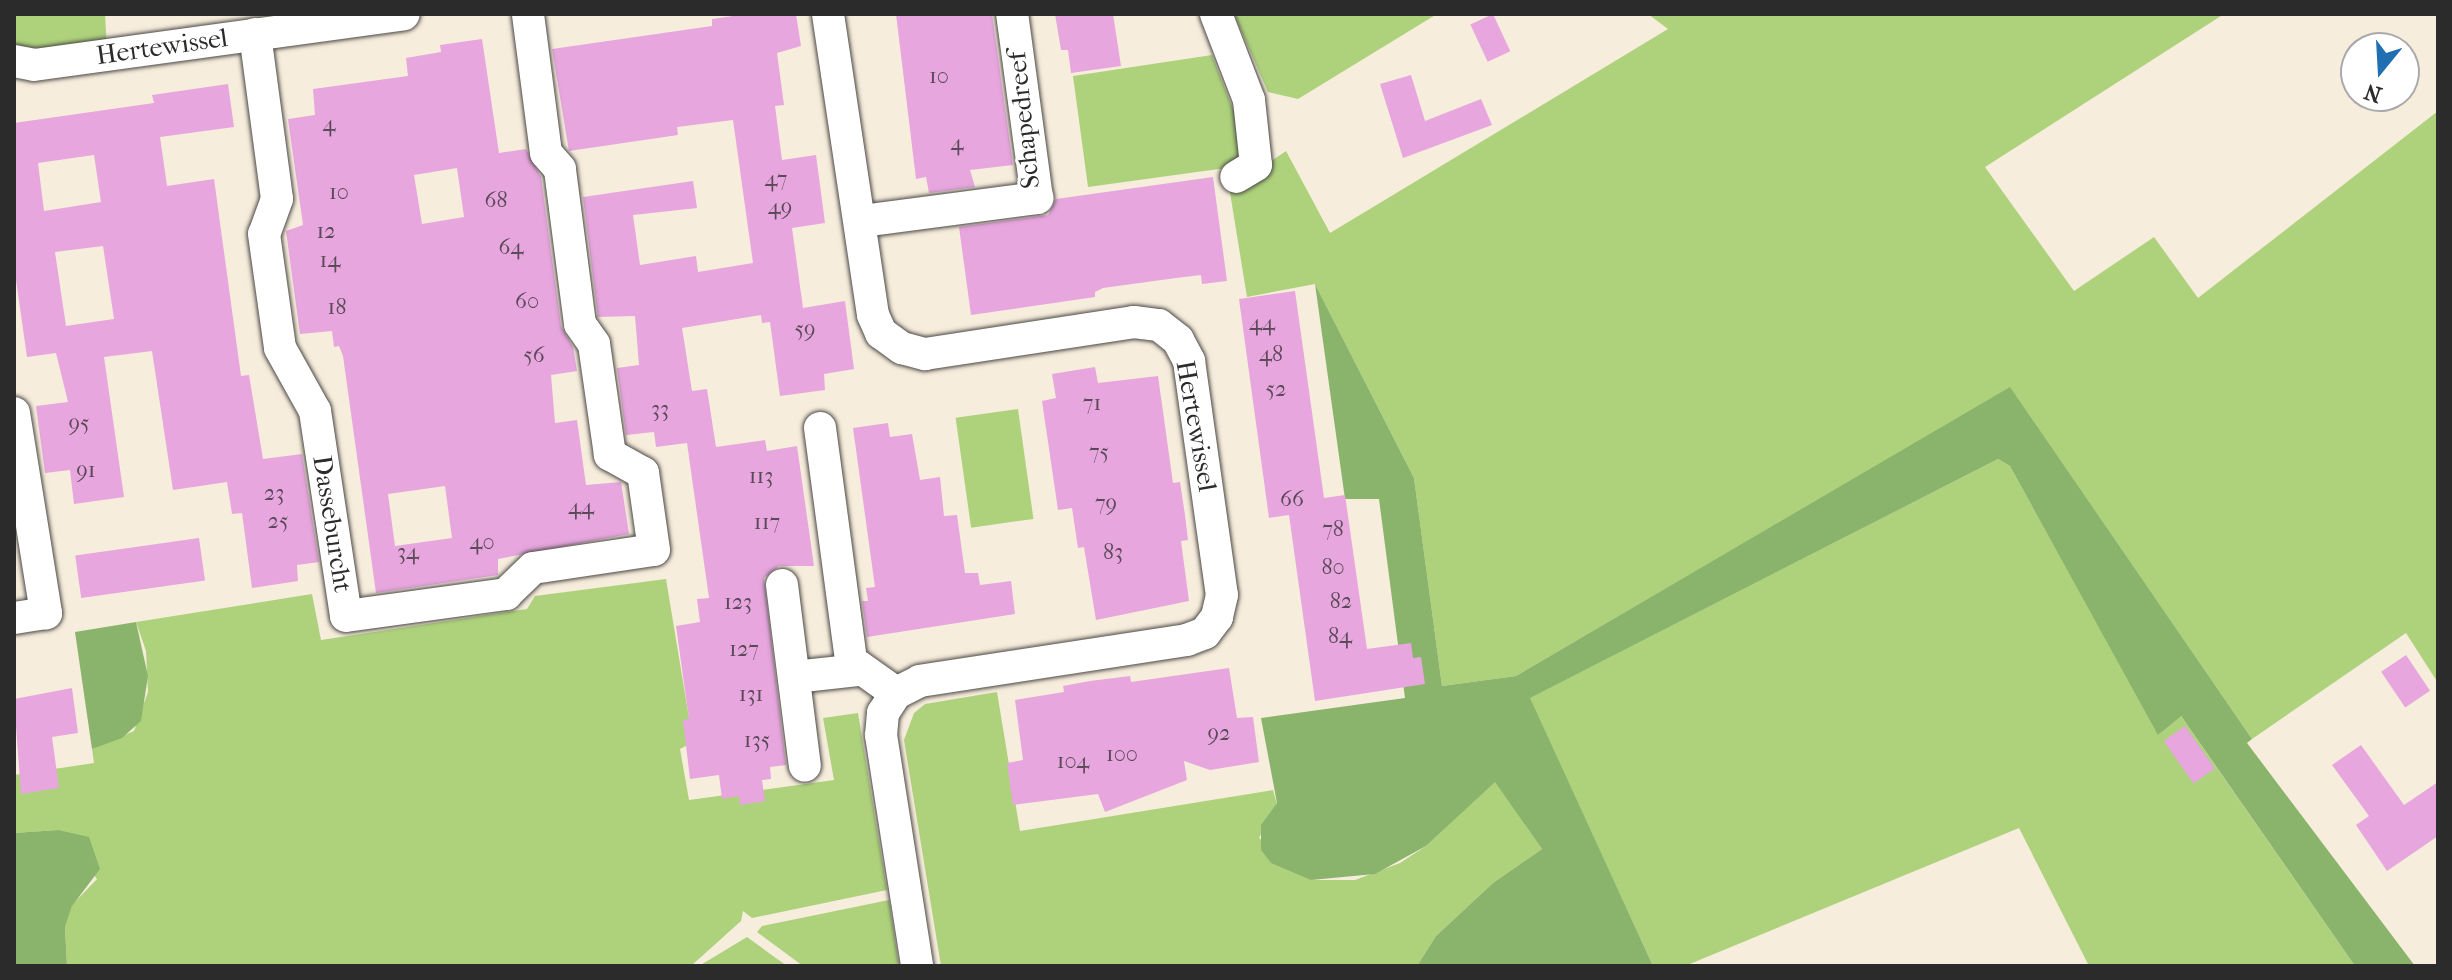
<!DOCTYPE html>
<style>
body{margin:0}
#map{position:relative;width:2452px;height:980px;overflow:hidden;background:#f7eddc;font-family:"IM FELL French Canon",serif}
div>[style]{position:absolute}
.green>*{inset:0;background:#aed27c;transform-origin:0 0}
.forest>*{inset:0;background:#8ab46c}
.building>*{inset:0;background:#e7a6de;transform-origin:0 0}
.roads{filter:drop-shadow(0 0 2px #4a4846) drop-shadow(0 0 2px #4a4846)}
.street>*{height:32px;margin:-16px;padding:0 16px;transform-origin:16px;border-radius:16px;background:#fff}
span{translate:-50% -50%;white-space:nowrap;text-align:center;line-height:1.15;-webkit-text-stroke:6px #fff;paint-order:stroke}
.number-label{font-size:22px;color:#5a4a58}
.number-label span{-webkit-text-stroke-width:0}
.street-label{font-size:26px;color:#2b2b2b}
.frame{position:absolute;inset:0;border:16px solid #2b2b2b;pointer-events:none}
.north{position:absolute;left:2340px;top:32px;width:80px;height:80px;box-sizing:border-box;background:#fff;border:2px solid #aaa;border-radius:50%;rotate:198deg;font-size:22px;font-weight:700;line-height:32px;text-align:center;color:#2b2b2b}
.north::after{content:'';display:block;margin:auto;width:28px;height:36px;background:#1f6fb2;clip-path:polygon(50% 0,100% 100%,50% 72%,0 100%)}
</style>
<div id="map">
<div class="green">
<div style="clip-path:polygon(14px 14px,105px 14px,107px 50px,32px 60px,14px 46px)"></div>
<div style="clip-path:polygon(1234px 14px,1437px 14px,1298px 99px,1268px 92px)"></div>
<div style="clip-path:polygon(1648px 14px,2224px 14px,1985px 167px,2074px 291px,2154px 237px,2198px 298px,2438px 111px,2438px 683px,2406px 633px,2252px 739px,2010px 388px,1516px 676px,1442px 686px,1414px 478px,1315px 284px,1247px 297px,1226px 168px,1088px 187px,1073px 76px,1212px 55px,1257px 171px,1286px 151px,1330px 233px,1668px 29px)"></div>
<div style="left:1018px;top:409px;width:111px;height:63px;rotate:82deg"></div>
<div style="clip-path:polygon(1998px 459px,2010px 466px,2159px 734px,2180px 715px,2355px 966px,2089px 966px,2019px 828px,1685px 966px,1653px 966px,1529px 698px)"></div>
<div style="clip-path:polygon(666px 579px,693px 742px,680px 749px,689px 800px,834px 780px,823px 718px,858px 713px,887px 890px,752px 918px,743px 911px,741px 921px,691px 966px,67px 966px,65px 927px,72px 905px,97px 879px,58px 830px,14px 833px,14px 775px,94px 763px,92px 749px,134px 731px,148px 692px,146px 651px,136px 622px,312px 594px,321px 640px,527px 609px,535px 596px)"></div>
<div style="clip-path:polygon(997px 692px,1020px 831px,1273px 790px,1277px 804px,1259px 838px,1311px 880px,1355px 880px,1400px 863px,1426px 846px,1495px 781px,1542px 849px,1493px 883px,1436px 936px,1417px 966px,941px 966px,904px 740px,914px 713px,925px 704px)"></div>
<div style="clip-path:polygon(889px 900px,899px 966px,803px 966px,757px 932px,762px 926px)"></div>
<div style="clip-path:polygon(747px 937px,787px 966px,699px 966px)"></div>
</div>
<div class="forest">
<div style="clip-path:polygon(1315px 284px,1414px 478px,1442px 686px,1516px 676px,2010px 387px,2252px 739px,2247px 743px,2415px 966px,2355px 966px,2181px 716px,2158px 735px,2010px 466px,1998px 459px,1530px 698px,1653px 966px,1417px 966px,1436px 936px,1493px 883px,1542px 849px,1495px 782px,1426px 846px,1375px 874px,1311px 880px,1271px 863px,1261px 850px,1261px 825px,1277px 803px,1261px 718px,1405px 698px,1379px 499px,1345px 499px)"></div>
<div style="clip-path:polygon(136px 622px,148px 676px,141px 721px,122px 738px,92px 749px,75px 632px)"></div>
<div style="clip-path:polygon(58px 830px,89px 837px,100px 869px,72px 906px,65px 927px,67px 966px,14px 966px,14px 833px)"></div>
</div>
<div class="building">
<div style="clip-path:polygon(747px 14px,796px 14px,801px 46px,777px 53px,784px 105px,775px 106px,782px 160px,816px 155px,825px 223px,792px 228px,803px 308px,845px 301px,854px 369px,824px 374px,825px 390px,780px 396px,770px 322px,762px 323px,761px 315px,682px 328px,692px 391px,707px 389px,716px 447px,765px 440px,767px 451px,797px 446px,814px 566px,779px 566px,764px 578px,786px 765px,770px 767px,771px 779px,762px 780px,765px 801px,740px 805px,739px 796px,722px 799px,719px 775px,690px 779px,683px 720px,689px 719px,676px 626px,700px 622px,697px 599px,709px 598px,687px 443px,656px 447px,654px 432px,626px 435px,617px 368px,639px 365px,635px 316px,598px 317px,583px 197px,693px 181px,697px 208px,633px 215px,640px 265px,696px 256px,698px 272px,753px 263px,733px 120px,677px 127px,678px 135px,569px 151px,552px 49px,712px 26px,712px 19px)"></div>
<div style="clip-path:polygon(896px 14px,992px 14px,1013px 165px,970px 170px,975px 187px,929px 193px,926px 177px,916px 179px)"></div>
<div style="clip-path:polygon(1055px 14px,1113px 14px,1121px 66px,1071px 73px,1068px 50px,1061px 50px)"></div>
<div style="left:1493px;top:14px;width:41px;height:25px;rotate:65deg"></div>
<div style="clip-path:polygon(evenodd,482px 39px,499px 153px,526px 149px,541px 177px,561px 326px,573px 347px,577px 371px,551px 375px,555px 423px,577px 420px,586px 485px,621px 482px,629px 534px,498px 559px,498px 575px,376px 593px,343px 356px,339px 346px,334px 347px,332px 331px,300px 334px,286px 231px,303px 225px,288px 119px,315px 115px,313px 89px,408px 76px,406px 58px,441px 52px,440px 45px,482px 39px,457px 168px,464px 217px,422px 224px,414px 175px,457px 168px,482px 39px,445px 486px,452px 538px,395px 546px,388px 494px,445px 486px)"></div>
<div style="clip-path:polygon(1411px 75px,1425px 121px,1481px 99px,1492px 125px,1403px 158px,1380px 84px)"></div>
<div style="clip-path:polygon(evenodd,228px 84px,234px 127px,160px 137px,167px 186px,214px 179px,241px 376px,249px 375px,263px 459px,302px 454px,319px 562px,297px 565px,298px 581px,252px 588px,242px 513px,232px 514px,227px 482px,173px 490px,152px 351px,104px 357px,124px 497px,74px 504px,70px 470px,45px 473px,36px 406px,68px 402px,56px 353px,27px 357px,14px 266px,14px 123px,154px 103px,152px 95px,228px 84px,94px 155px,101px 202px,44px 211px,38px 163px,94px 155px,228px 84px,103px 246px,114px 319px,66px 326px,55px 252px,103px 246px)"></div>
<div style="clip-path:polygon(1213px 177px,1227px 281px,1202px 284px,1201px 275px,1176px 278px,1103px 288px,1095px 292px,1095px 297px,971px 315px,959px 227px,1048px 215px,1056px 199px)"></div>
<div style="clip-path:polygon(1295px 291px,1324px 498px,1345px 495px,1367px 649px,1411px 643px,1413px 658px,1421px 657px,1425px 684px,1315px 701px,1289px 515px,1269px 518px,1239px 299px)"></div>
<div style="clip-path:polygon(1095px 367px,1098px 383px,1158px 376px,1173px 483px,1180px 482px,1185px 515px,1188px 540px,1181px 541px,1189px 601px,1096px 620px,1084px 547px,1078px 548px,1072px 508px,1058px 510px,1042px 401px,1056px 398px,1052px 374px)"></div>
<div style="clip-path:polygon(888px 423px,890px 437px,912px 434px,920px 480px,940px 477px,944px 516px,957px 515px,965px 573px,978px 573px,980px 585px,1011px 581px,1015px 614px,867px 637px,862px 601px,868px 601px,866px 588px,875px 587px,853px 428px)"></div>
<div style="left:199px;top:538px;width:43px;height:125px;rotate:82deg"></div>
<div style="left:2406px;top:655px;width:43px;height:30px;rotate:56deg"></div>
<div style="clip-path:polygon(1229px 668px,1237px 718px,1253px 717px,1259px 762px,1210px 770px,1184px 761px,1187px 780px,1105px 812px,1098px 794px,1013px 805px,1007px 763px,1023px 760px,1015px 700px,1064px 692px,1063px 686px,1090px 681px,1130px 676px,1131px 682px)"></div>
<div style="clip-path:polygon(72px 688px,78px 733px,52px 737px,59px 788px,21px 794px,14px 699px)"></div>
<div style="left:2185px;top:726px;width:52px;height:26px;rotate:55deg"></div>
<div style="clip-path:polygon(2361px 745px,2404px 805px,2438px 782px,2438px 836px,2387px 871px,2356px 825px,2369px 816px,2332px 765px)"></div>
</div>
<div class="roads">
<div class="street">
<div style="left:828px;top:14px;width:304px;rotate:81.5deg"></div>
<div style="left:873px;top:315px;width:20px;rotate:66deg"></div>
<div style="left:881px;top:333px;width:26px;rotate:36deg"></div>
<div style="left:902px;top:348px;width:24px;rotate:15deg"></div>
<div style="left:925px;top:354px;width:211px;rotate:-8.7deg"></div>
<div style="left:1134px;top:322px;width:25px;rotate:7deg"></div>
<div style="left:1159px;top:325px;width:24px;rotate:38deg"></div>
<div style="left:1178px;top:340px;width:24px;rotate:62deg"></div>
<div style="left:1189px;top:361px;width:236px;rotate:82deg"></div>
<div style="left:1222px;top:595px;width:23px;rotate:103deg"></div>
<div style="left:1217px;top:617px;width:20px;rotate:127deg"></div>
<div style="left:1205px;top:633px;width:19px;rotate:159deg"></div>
<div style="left:1187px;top:640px;width:270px;rotate:171.3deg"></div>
<div style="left:920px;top:681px;width:27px;rotate:153deg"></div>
<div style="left:896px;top:693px;width:24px;rotate:123deg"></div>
<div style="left:883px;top:713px;width:22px;rotate:95deg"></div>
<div style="left:881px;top:735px;width:234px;rotate:81.1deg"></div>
<div style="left:1216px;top:14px;width:92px;rotate:69deg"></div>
<div style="left:1249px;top:100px;width:65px;rotate:83.9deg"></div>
<div style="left:1256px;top:165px;width:23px;rotate:149deg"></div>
<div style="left:255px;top:34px;width:166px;rotate:82.4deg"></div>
<div style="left:277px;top:199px;width:37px;rotate:110deg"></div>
<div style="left:264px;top:234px;width:115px;rotate:82deg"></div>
<div style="left:280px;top:348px;width:72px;rotate:60.9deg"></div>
<div style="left:315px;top:411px;width:207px;rotate:81.4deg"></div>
<div style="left:346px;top:616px;width:162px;rotate:-7.8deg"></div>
<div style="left:506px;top:594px;width:37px;rotate:-44deg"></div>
<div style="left:533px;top:568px;width:122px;rotate:-8.5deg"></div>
<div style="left:654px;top:550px;width:78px;rotate:-98.1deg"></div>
<div style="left:643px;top:473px;width:38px;rotate:-151deg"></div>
<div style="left:610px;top:455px;width:112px;rotate:-98.2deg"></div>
<div style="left:594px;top:344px;width:24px;rotate:-125deg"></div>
<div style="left:580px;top:324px;width:156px;rotate:-97.4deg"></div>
<div style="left:560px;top:169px;width:21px;rotate:-131deg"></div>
<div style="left:546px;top:153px;width:140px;rotate:-97.4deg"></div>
<div style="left:14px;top:61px;width:20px;rotate:11deg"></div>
<div style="left:34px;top:65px;width:373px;rotate:-7.8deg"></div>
<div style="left:862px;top:221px;width:177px;rotate:-7.5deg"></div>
<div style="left:1037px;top:198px;width:186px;rotate:-97.7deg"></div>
<div style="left:14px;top:413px;width:203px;rotate:80.9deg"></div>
<div style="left:46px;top:613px;width:32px;rotate:171deg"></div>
<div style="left:820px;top:428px;width:235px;rotate:82.4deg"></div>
<div style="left:851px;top:661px;width:55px;rotate:35.4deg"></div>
<div style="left:782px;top:585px;width:182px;rotate:82.8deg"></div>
<div style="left:794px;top:677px;width:64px;rotate:-6.2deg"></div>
</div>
</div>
<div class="number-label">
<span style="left:939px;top:77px">10</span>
<span style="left:329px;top:125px">4</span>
<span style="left:957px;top:144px">4</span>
<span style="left:776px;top:180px">47</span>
<span style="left:339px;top:193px">10</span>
<span style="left:496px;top:201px">68</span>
<span style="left:780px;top:208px">49</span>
<span style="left:326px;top:232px">12</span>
<span style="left:511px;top:248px">64</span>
<span style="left:330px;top:261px">14</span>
<span style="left:527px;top:302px">60</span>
<span style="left:337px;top:308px">18</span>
<span style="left:1262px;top:324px">44</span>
<span style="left:805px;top:330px">59</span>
<span style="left:1271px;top:355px">48</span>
<span style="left:534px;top:356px">56</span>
<span style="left:1276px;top:390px">52</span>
<span style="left:1092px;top:404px">71</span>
<span style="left:660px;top:410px">33</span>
<span style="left:79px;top:424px">95</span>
<span style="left:1099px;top:453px">75</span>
<span style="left:86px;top:471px">91</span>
<span style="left:761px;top:477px">113</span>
<span style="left:274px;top:494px">23</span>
<span style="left:1292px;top:500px">66</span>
<span style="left:1106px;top:504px">79</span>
<span style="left:581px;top:508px">44</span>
<span style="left:278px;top:522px">25</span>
<span style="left:767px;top:523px">117</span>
<span style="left:1333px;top:530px">78</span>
<span style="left:482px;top:543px">40</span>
<span style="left:408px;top:553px">34</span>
<span style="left:1113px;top:553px">83</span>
<span style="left:1333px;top:568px">80</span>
<span style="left:1341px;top:602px">82</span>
<span style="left:738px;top:603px">123</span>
<span style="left:1340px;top:637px">84</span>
<span style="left:744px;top:650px">127</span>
<span style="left:751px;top:695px">131</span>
<span style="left:1219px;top:734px">92</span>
<span style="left:757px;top:741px">135</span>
<span style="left:1122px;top:755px">100</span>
<span style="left:1073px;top:762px">104</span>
</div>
<div class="street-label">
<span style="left:162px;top:47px;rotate:-8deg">Hertewissel</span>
<span style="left:1024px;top:120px;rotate:-96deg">Schapedreef</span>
<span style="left:1196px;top:426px;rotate:80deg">Hertewissel</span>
<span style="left:332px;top:524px;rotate:81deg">Dasseburcht</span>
</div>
<div class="frame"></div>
<div class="north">N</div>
</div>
